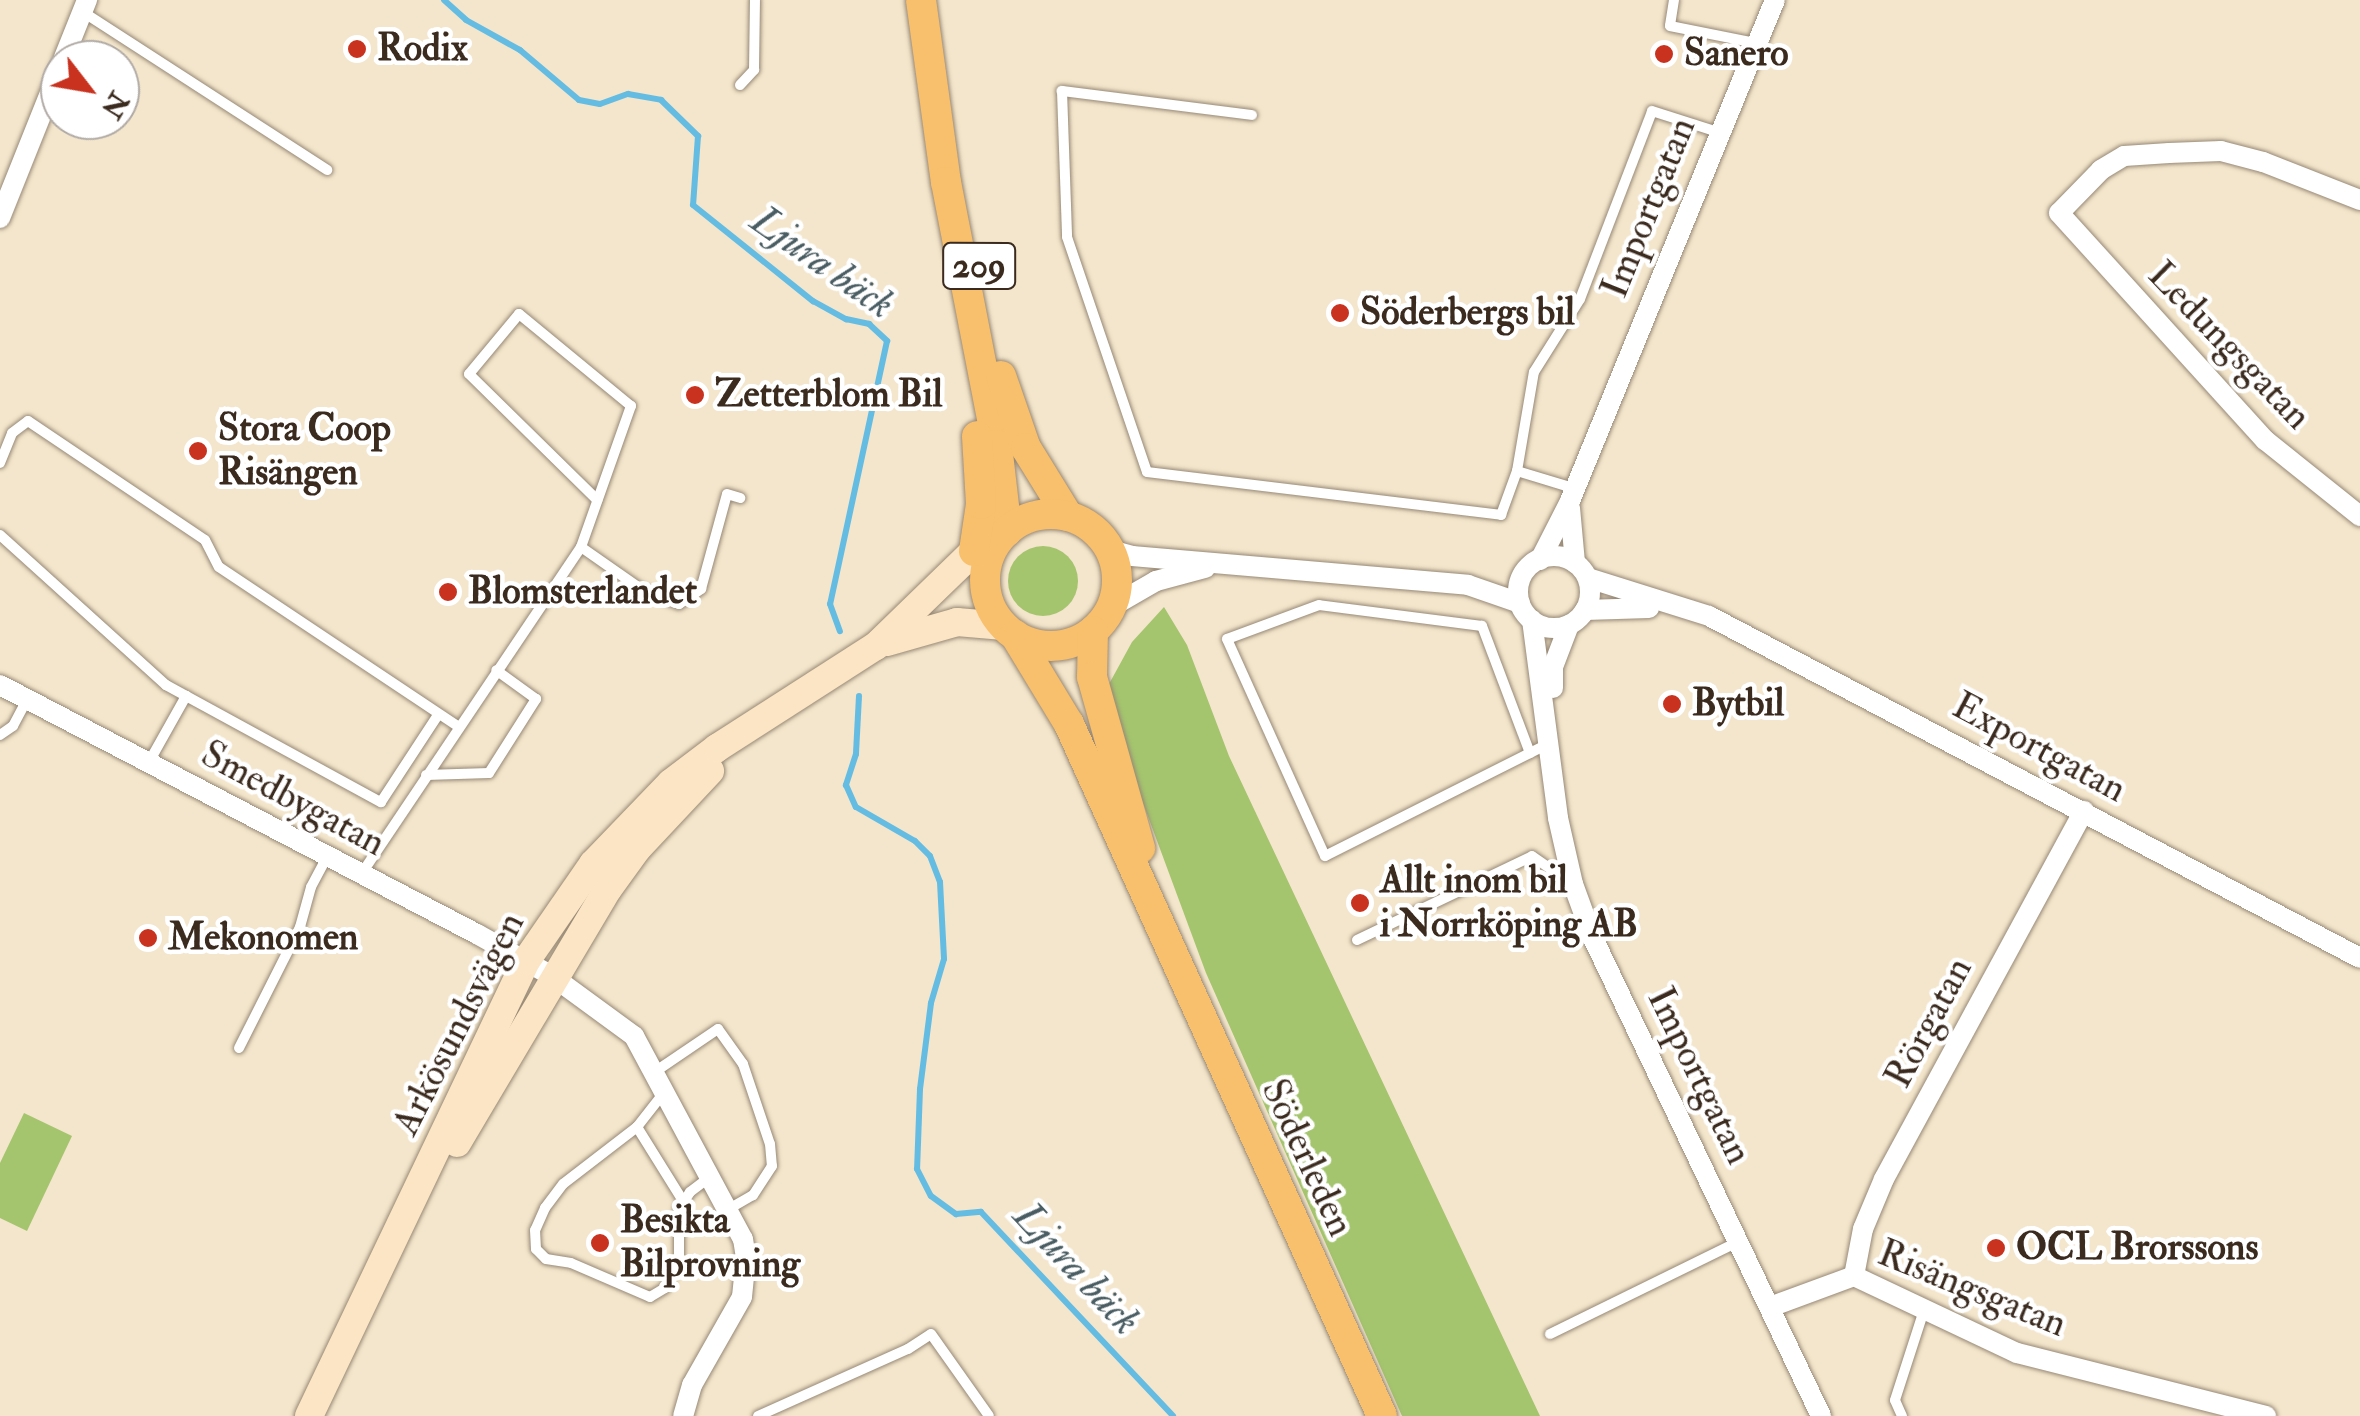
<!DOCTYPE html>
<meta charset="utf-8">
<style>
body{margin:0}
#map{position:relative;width:2360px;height:1416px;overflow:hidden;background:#f3e6cc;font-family:"IM FELL Double Pica",serif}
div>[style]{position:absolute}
.green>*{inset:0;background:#a4c56e}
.round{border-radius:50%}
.stream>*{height:6px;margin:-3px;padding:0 3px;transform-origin:3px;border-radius:3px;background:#65bce2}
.roads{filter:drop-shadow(0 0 2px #978875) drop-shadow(0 0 2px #978875)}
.service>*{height:10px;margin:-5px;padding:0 5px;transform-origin:5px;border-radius:5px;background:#fff}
.minor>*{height:20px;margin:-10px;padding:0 10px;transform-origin:10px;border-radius:10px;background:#fff}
.minor>.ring{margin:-10px;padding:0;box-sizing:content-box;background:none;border:20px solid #fff;border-radius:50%}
.secondary>*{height:28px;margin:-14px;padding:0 14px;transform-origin:14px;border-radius:14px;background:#fce5c4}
.primary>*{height:30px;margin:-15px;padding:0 15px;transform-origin:15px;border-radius:15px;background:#f8bf6c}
.primary>.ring{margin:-15px;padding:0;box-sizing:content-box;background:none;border:30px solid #f8bf6c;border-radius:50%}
.dots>*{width:28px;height:28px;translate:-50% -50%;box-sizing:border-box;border:5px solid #fff;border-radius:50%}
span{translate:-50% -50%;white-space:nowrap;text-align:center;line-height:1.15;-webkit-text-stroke:9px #fff;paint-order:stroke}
.shield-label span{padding:2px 8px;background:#fff;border:2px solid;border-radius:8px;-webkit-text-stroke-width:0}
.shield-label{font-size:35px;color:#3b2a1e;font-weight:700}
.poi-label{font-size:38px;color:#3b2a1e;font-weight:700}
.left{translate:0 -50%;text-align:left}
.street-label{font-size:38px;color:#3b2a1e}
.water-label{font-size:40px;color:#4a5d63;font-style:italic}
.north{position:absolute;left:40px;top:40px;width:100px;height:100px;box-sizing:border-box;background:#fff;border:2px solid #b1aaa5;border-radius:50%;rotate:121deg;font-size:28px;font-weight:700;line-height:40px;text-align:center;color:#3b2a1e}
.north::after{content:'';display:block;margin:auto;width:35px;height:45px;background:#c8321e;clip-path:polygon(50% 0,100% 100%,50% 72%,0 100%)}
</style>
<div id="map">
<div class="green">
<div class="round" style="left:1008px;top:546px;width:70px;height:70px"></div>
<div style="clip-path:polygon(1164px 607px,1187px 645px,1229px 756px,1540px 1416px,1402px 1416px,1206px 973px,1103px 695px,1132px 642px)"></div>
<div style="clip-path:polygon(24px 1113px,72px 1136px,27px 1231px,0 1218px,0 1163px)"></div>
</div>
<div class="stream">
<div style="left:444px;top:0;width:30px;rotate:42deg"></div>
<div style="left:466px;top:20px;width:62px;rotate:29.1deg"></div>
<div style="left:520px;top:50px;width:77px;rotate:40.3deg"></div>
<div style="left:579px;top:100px;width:21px;rotate:11deg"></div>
<div style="left:600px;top:104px;width:30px;rotate:-20deg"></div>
<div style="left:628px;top:94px;width:34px;rotate:10deg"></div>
<div style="left:661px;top:100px;width:52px;rotate:44.2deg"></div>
<div style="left:698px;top:136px;width:69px;rotate:94.1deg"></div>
<div style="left:693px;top:205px;width:154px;rotate:38.7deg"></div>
<div style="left:813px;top:301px;width:38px;rotate:29deg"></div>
<div style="left:846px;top:319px;width:24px;rotate:12deg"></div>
<div style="left:869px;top:324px;width:25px;rotate:43deg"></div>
<div style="left:887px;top:341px;width:269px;rotate:102.2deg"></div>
<div style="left:830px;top:604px;width:29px;rotate:70deg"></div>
<div style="left:859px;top:696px;width:58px;rotate:93deg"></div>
<div style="left:856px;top:754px;width:33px;rotate:108deg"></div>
<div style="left:846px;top:785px;width:24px;rotate:66deg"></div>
<div style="left:856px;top:807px;width:68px;rotate:30deg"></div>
<div style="left:915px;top:841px;width:21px;rotate:45deg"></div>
<div style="left:930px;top:856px;width:28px;rotate:69deg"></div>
<div style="left:940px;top:882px;width:77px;rotate:87deg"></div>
<div style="left:944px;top:959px;width:46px;rotate:106.5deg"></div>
<div style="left:931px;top:1003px;width:87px;rotate:97.3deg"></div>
<div style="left:920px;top:1089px;width:80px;rotate:92.1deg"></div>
<div style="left:917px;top:1169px;width:30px;rotate:63deg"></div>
<div style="left:931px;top:1196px;width:31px;rotate:36deg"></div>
<div style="left:956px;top:1214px;width:25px;rotate:-5deg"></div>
<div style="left:981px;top:1212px;width:280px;rotate:46.7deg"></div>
</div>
<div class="roads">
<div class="service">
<div style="left:1674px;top:0;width:26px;rotate:99deg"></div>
<div style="left:1670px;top:26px;width:88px;rotate:11.2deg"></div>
<div style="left:83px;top:12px;width:291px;rotate:32.9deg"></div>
<div style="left:740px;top:85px;width:21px;rotate:-47deg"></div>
<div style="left:754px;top:70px;width:70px;rotate:-89.2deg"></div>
<div style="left:1252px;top:115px;width:192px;rotate:-172.8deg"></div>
<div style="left:1062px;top:91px;width:146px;rotate:88deg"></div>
<div style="left:1067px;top:237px;width:248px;rotate:71.2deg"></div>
<div style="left:1147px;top:472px;width:357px;rotate:6.9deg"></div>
<div style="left:1501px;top:515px;width:47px;rotate:-70deg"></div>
<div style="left:1517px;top:471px;width:59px;rotate:16.9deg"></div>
<div style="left:0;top:463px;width:32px;rotate:-68deg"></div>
<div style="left:12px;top:433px;width:20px;rotate:-37deg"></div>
<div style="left:28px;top:421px;width:213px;rotate:33.9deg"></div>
<div style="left:205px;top:540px;width:30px;rotate:63deg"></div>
<div style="left:219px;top:567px;width:286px;rotate:33.7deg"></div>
<div style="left:1517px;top:471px;width:100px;rotate:-80.3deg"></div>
<div style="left:1534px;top:372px;width:86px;rotate:-57.8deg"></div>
<div style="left:1580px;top:299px;width:201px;rotate:-69deg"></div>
<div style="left:1652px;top:111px;width:69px;rotate:17.7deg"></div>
<div style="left:0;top:535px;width:224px;rotate:42.1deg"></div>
<div style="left:166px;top:685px;width:245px;rotate:28.6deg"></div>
<div style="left:381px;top:802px;width:104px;rotate:-56.8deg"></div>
<div style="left:581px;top:547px;width:150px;rotate:-70.5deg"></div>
<div style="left:631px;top:406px;width:145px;rotate:-140.6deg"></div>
<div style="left:519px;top:314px;width:78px;rotate:129.8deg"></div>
<div style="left:469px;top:374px;width:180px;rotate:44.5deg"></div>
<div style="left:0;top:735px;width:16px;rotate:-35deg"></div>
<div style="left:13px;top:726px;width:30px;rotate:-62deg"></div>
<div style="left:1530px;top:753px;width:136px;rotate:-110.7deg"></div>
<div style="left:1482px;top:626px;width:164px;rotate:-172.7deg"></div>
<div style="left:1319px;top:605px;width:98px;rotate:159.7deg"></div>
<div style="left:1227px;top:639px;width:238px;rotate:65.7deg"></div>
<div style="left:1325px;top:856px;width:250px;rotate:-26.7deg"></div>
<div style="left:149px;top:762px;width:76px;rotate:-60.7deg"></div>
<div style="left:426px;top:775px;width:63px;rotate:-1.8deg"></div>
<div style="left:489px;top:773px;width:88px;rotate:-57.6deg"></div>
<div style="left:536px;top:699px;width:49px;rotate:-144.1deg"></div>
<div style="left:362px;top:873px;width:393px;rotate:-56.1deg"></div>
<div style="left:581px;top:547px;width:73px;rotate:35deg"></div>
<div style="left:641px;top:589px;width:41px;rotate:21.5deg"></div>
<div style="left:679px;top:604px;width:27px;rotate:-34deg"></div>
<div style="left:701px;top:589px;width:98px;rotate:-74.7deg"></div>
<div style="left:727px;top:494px;width:14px;rotate:17deg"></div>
<div style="left:1357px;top:940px;width:194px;rotate:-25.6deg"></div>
<div style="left:1532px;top:856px;width:44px;rotate:34.8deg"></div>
<div style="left:239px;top:1048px;width:136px;rotate:-63.2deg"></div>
<div style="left:300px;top:927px;width:41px;rotate:-74.6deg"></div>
<div style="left:311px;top:887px;width:34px;rotate:-62deg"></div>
<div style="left:656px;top:1071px;width:75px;rotate:-34.1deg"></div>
<div style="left:718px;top:1029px;width:43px;rotate:54.5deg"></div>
<div style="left:743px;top:1064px;width:84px;rotate:71.4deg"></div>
<div style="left:770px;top:1144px;width:22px;rotate:85deg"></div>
<div style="left:772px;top:1166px;width:35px;rotate:123deg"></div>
<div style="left:753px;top:1195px;width:30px;rotate:150deg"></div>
<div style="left:666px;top:1090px;width:47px;rotate:128.1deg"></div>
<div style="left:637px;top:1127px;width:93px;rotate:142.4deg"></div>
<div style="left:563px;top:1184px;width:30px;rotate:127deg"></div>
<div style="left:545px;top:1208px;width:24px;rotate:114deg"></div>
<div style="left:535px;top:1230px;width:19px;rotate:87deg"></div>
<div style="left:536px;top:1249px;width:14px;rotate:45deg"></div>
<div style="left:546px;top:1259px;width:25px;rotate:9deg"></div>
<div style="left:571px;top:1263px;width:86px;rotate:23.3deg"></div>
<div style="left:650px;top:1297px;width:17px;rotate:-31deg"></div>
<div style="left:665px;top:1288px;width:32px;rotate:-64deg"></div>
<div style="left:679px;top:1259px;width:50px;rotate:-90deg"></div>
<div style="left:679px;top:1209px;width:20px;rotate:-57deg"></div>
<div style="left:690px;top:1192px;width:26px;rotate:-37deg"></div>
<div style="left:637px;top:1127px;width:87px;rotate:58.1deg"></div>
<div style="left:1550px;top:1334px;width:209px;rotate:-26.1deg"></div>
<div style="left:758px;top:1416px;width:164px;rotate:-24.1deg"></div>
<div style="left:908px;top:1349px;width:27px;rotate:-33deg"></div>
<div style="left:931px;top:1334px;width:100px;rotate:54.7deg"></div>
<div style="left:1902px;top:1416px;width:17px;rotate:-114deg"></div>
<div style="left:1895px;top:1400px;width:95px;rotate:-72.1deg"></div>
</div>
<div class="minor">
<div style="left:63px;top:60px;width:65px;rotate:-68.2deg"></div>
<div style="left:2360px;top:200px;width:104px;rotate:-158.6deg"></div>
<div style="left:2263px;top:162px;width:43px;rotate:-165.3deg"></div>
<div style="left:2221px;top:151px;width:52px;rotate:177.8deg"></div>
<div style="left:2169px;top:153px;width:45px;rotate:176.2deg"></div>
<div style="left:2124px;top:156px;width:27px;rotate:149deg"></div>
<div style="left:2101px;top:170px;width:60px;rotate:134.3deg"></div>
<div style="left:2059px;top:213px;width:307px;rotate:47.8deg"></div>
<div style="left:2265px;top:440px;width:122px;rotate:38.7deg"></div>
<div style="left:0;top:218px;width:162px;rotate:-68.2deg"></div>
<div style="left:1570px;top:508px;width:55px;rotate:84.8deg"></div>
<div style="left:1110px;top:550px;width:23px;rotate:15deg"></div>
<div style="left:1132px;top:556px;width:337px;rotate:4.9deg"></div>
<div style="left:1468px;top:585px;width:55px;rotate:19.1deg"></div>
<div class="ring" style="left:1518px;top:556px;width:52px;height:52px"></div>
<div style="left:1540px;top:560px;width:66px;rotate:-63deg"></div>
<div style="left:1570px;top:501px;width:541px;rotate:-67.75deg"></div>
<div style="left:1588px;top:578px;width:127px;rotate:17.4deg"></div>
<div style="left:1709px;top:616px;width:735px;rotate:27.71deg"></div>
<div style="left:1111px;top:607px;width:52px;rotate:-30deg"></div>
<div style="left:1156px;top:581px;width:51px;rotate:-14.9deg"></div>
<div style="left:1585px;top:610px;width:64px;rotate:-1.8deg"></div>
<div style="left:1532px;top:620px;width:200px;rotate:82.5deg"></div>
<div style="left:1558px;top:818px;width:68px;rotate:77.2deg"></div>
<div style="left:1573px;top:884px;width:55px;rotate:69.9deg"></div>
<div style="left:1592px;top:936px;width:532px;rotate:64.49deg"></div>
<div style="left:0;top:685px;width:538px;rotate:27.57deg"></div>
<div style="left:477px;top:934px;width:86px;rotate:29.2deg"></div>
<div style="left:552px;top:976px;width:102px;rotate:36.2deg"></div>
<div style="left:634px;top:1036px;width:230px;rotate:61.8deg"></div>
<div style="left:743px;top:1239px;width:18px;rotate:81deg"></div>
<div style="left:746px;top:1257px;width:40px;rotate:95.7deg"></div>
<div style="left:742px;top:1297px;width:101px;rotate:119.6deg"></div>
<div style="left:692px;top:1385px;width:32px;rotate:106deg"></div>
<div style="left:1553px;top:688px;width:21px;rotate:-90deg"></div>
<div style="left:1553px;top:667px;width:45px;rotate:-69.1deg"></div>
<div style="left:1854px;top:1276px;width:48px;rotate:-79.2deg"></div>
<div style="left:1863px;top:1229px;width:54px;rotate:-67.2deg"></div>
<div style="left:1884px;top:1179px;width:419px;rotate:-61.5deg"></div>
<div style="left:1770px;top:1307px;width:90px;rotate:-20.3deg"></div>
<div style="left:1854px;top:1276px;width:180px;rotate:25.3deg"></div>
<div style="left:2017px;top:1353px;width:257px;rotate:14.2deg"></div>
</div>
<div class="secondary">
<div style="left:887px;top:642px;width:73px;rotate:-15.9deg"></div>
<div style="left:957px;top:622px;width:47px;rotate:4.9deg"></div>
<div style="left:457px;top:1143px;width:295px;rotate:-59.3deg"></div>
<div style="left:608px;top:889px;width:49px;rotate:-54.1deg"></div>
<div style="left:637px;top:849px;width:107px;rotate:-46.9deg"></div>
<div style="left:309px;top:1416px;width:504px;rotate:-64.5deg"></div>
<div style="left:526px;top:961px;width:118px;rotate:-55.4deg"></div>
<div style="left:593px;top:864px;width:112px;rotate:-46.1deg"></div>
<div style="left:671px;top:783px;width:58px;rotate:-37.3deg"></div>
<div style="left:717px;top:748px;width:189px;rotate:-32.7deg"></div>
<div style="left:876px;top:646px;width:136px;rotate:-44.1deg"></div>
<div style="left:974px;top:551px;width:31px;rotate:-29deg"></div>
</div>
<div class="primary">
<div style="left:921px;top:0;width:184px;rotate:82.2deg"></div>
<div style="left:946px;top:182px;width:268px;rotate:79deg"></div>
<div style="left:997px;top:445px;width:87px;rotate:83.4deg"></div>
<div style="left:1001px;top:376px;width:76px;rotate:70.9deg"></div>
<div style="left:1026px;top:448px;width:80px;rotate:58.3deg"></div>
<div class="ring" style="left:985px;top:514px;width:102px;height:102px"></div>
<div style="left:974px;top:551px;width:48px;rotate:-81.5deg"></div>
<div style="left:981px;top:504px;width:68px;rotate:-93.4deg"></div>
<div style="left:1093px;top:631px;width:46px;rotate:91.2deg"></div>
<div style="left:1092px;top:677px;width:178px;rotate:74.3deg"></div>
<div style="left:1015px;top:635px;width:104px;rotate:58.8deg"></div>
<div style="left:1069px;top:724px;width:759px;rotate:65.66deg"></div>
</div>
</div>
<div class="dots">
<div style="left:357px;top:49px;background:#c8321e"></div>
<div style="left:1664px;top:54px;background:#c8321e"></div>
<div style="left:1340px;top:313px;background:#c8321e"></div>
<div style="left:695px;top:395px;background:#c8321e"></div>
<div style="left:198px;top:451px;background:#c8321e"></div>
<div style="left:448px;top:592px;background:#c8321e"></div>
<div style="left:1672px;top:704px;background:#c8321e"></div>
<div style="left:1360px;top:903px;background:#c8321e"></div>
<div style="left:148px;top:938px;background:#c8321e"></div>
<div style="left:600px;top:1243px;background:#c8321e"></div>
<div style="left:1996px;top:1248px;background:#c8321e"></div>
</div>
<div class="shield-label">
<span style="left:979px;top:266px">209</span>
</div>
<div class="poi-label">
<span class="left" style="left:377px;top:49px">Rodix</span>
<span class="left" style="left:1684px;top:54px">Sanero</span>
<span class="left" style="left:1360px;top:313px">Söderbergs bil</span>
<span class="left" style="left:715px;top:395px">Zetterblom Bil</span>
<span class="left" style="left:218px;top:451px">Stora Coop<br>Risängen</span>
<span class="left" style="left:468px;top:592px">Blomsterlandet</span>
<span class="left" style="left:1692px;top:704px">Bytbil</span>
<span class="left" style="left:1380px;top:903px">Allt inom bil<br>i Norrköping AB</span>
<span class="left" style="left:168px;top:938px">Mekonomen</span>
<span class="left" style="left:620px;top:1243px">Besikta<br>Bilprovning</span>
<span class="left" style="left:2016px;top:1248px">OCL Brorssons</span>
</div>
<div class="street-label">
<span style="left:1649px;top:208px;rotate:-68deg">Importgatan</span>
<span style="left:2229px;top:346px;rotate:46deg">Ledungsgatan</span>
<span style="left:2039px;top:748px;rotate:28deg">Exportgatan</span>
<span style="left:293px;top:799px;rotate:28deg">Smedbygatan</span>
<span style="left:1929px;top:1023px;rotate:-62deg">Rörgatan</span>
<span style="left:459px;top:1024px;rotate:-63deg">Arkösundsvägen</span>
<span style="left:1699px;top:1076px;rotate:64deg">Importgatan</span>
<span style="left:1307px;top:1158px;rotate:65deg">Söderleden</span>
<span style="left:1972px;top:1289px;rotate:22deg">Risängsgatan</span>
</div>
<div class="water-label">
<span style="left:822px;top:263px;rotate:35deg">Ljura bäck</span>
<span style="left:1076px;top:1269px;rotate:47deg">Ljura bäck</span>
</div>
<div class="north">N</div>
</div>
